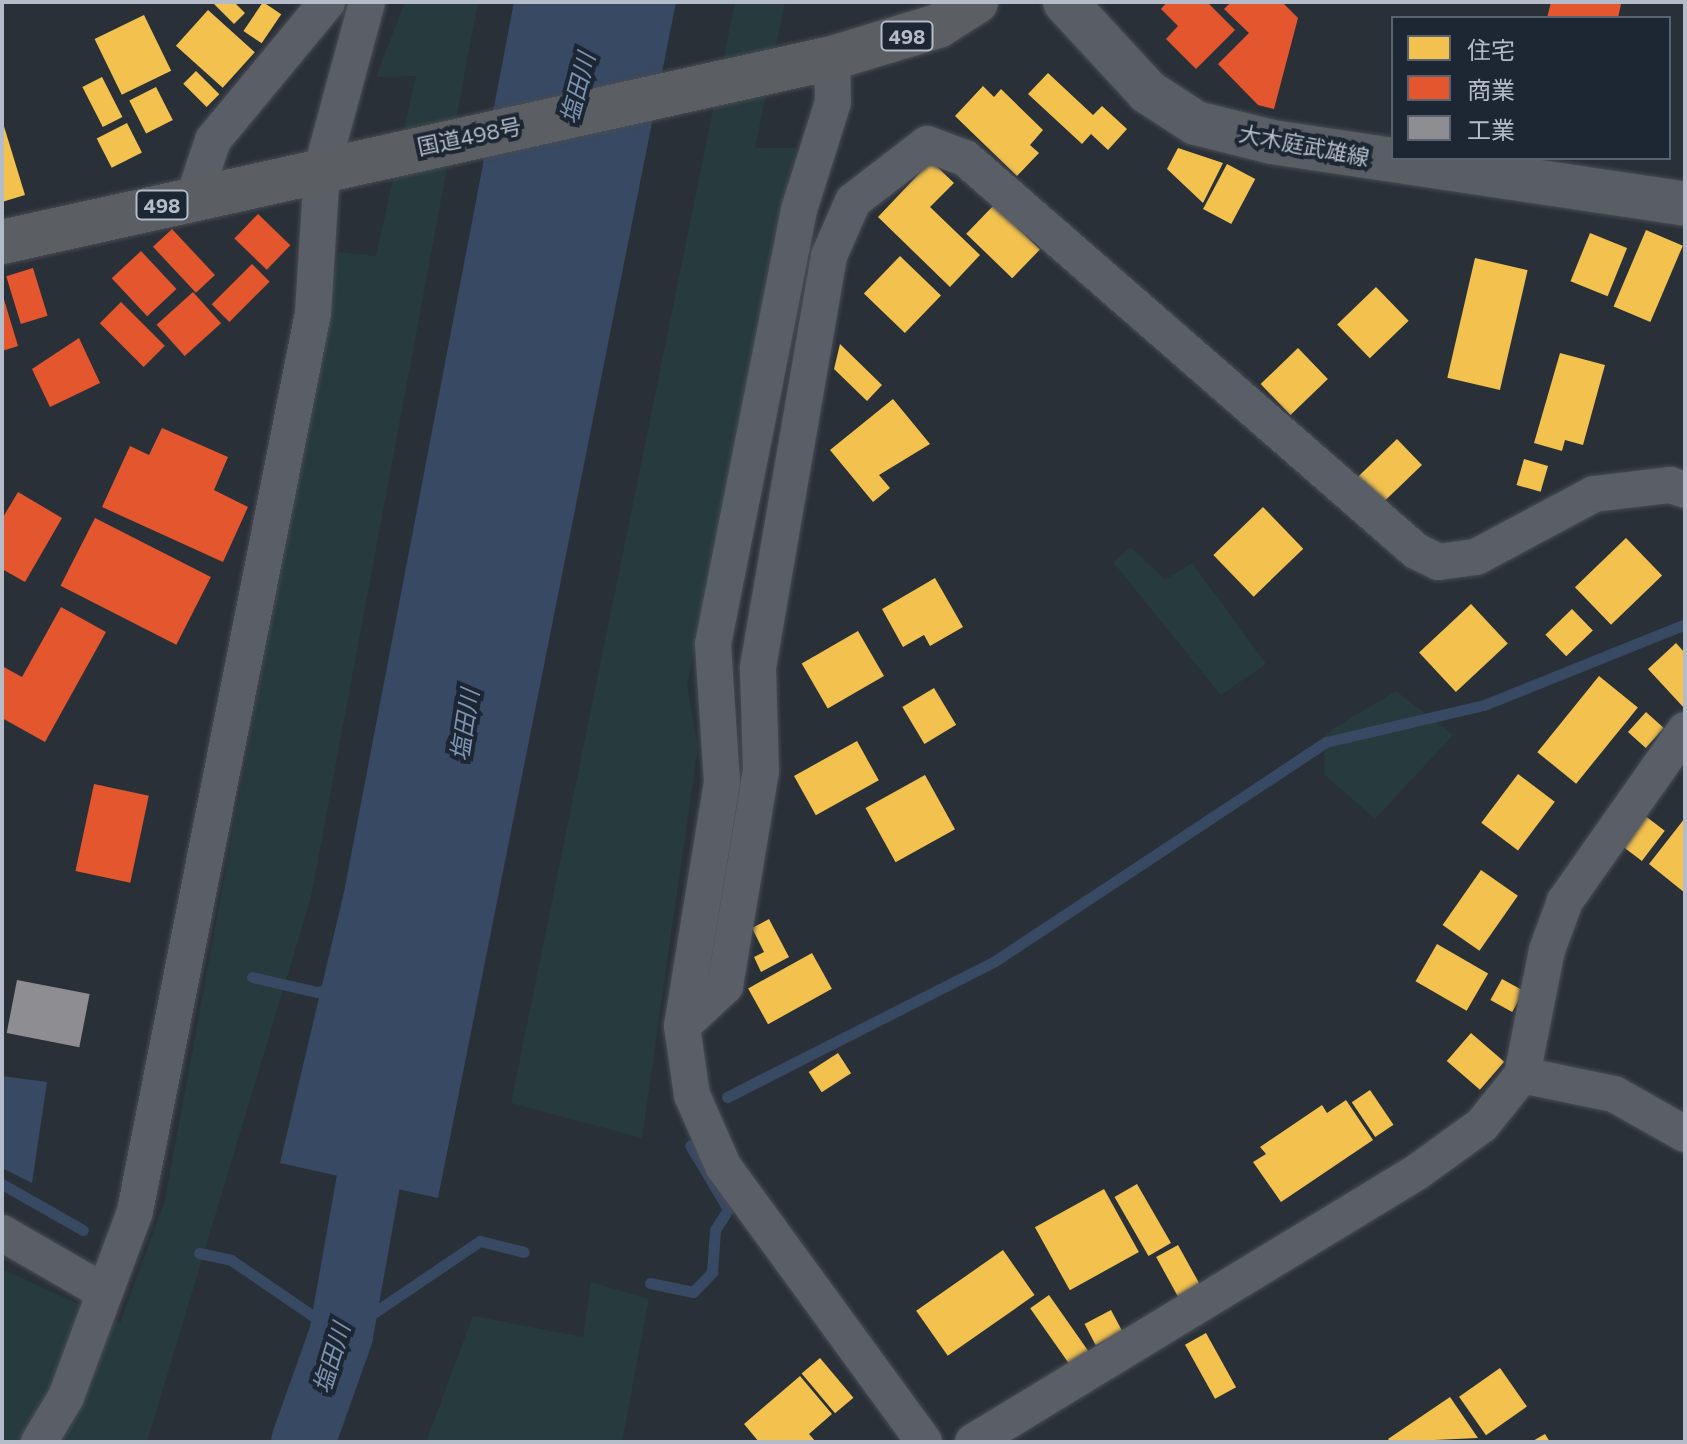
<!DOCTYPE html>
<meta charset="utf-8">
<style>
body{margin:0}
#map{position:relative;width:1687px;height:1444px;overflow:hidden;background:#2a3038;font-family:Commissioner,"Noto Sans JP",sans-serif}
div>[style]{position:absolute}
.green>*{inset:0;background:#273a3e}
.water>*{inset:0;background:#384963}
.homes>*{inset:0;background:#f2c14e;transform-origin:0 0}
.shops>*{inset:0;background:#e4572e;transform-origin:0 0}
.industry>*{inset:0;background:#8d8d92;transform-origin:0 0}
.stream>*{height:11px;margin:-5.5px;padding:0 5.5px;transform-origin:5.5px;border-radius:5.5px;background:#384963}
.river>*{height:64px;margin:-32px;padding:0 32px;transform-origin:32px;border-radius:32px;background:#384963}
.roads{filter:drop-shadow(0 0 2px #484c53) drop-shadow(0 0 2px #484c53)}
.minor>*{height:36px;margin:-18px;padding:0 18px;transform-origin:18px;border-radius:18px;background:#5a5e66}
.secondary>*{height:44px;margin:-22px;padding:0 22px;transform-origin:22px;border-radius:22px;background:#595d64}
.trunk>*{height:44px;margin:-22px;padding:0 22px;transform-origin:22px;border-radius:22px;background:#5b5f64}
span{translate:-50% -50%;white-space:nowrap;text-align:center;line-height:1.15;-webkit-text-stroke:8px #1d2633;paint-order:stroke}
.shield-label span{padding:2px 6px;background:#1d2633;border:2px solid;border-radius:6px;-webkit-text-stroke-width:0}
.shield-label{font-size:20px;color:#b4bcc9;font-weight:700}
.street-label{font-size:22px;color:#b4bcc9}
.water-label{font-size:24px;color:#7c92b1;font-style:italic}
.frame{position:absolute;inset:0;border:4px solid #b4bcc9;pointer-events:none}
.legend{position:absolute;left:1391px;top:16px;width:280px;height:144px;box-sizing:border-box;background:#1d2633;border:2px solid #59626f;margin:0;padding:10px 14px;list-style:none;font-size:24px;color:#b4bcc9}
.legend li{display:flex;align-items:center;gap:16px;height:40px}
.legend b{width:40px;border:2px solid #59626f}
</style>
<div id="map">
<div class="green">
<div style="clip-path:polygon(405px 2px,478px 2px,311px 897px,147px 1442px,2px 1442px,2px 1269px,120px 1323px,165px 1200px,339px 252px,376px 256px,416px 76px,376px 77px)"></div>
<div style="clip-path:polygon(735px 2px,785px 2px,755px 148px,796px 148px,687px 685px,698px 746px,642px 1138px,511px 1103px)"></div>
<div style="clip-path:polygon(1131px 547px,1165px 580px,1192px 563px,1266px 664px,1221px 695px,1113px 562px)"></div>
<div style="clip-path:polygon(1396px 691px,1453px 735px,1375px 819px,1324px 774px,1326px 733px)"></div>
<div style="clip-path:polygon(591px 1282px,649px 1299px,622px 1442px,426px 1442px,473px 1316px,583px 1337px)"></div>
</div>
<div class="water">
<div style="clip-path:polygon(514px 2px,676px 2px,438px 1198px,280px 1163px,344px 892px)"></div>
<div style="clip-path:polygon(2px 1076px,47px 1082px,32px 1183px,2px 1168px)"></div>
</div>
<div class="homes">
<div style="clip-path:polygon(212px 2px,234px 2px,245px 13px,234px 24px)"></div>
<div style="left:263px;top:2px;width:22px;height:35px;rotate:34deg"></div>
<div style="left:208px;top:10px;width:63px;height:48px;rotate:42deg"></div>
<div style="left:144px;top:15px;width:62px;height:55px;rotate:64deg"></div>
<div style="left:196px;top:71px;width:33px;height:18px;rotate:45deg"></div>
<div style="clip-path:polygon(1048px 73px,1093px 115px,1102px 106px,1127px 129px,1108px 150px,1091px 134px,1082px 144px,1028px 94px)"></div>
<div style="left:102px;top:77px;width:45px;height:22px;rotate:63deg"></div>
<div style="clip-path:polygon(983px 86px,994px 97px,1001px 89px,1043px 130px,1030px 145px,1039px 153px,1017px 176px,955px 116px)"></div>
<div style="left:156px;top:87px;width:37px;height:30px;rotate:63deg"></div>
<div style="clip-path:polygon(3px 123px,25px 195px,2px 202px,2px 124px)"></div>
<div style="left:127px;top:123px;width:33px;height:34px;rotate:63deg"></div>
<div style="clip-path:polygon(1178px 148px,1223px 163px,1203px 203px,1167px 169px)"></div>
<div style="clip-path:polygon(931px 161px,954px 183px,930px 207px,980px 255px,950px 287px,878px 217px)"></div>
<div style="left:1227px;top:164px;width:32px;height:51px;rotate:28deg"></div>
<div style="left:994px;top:205px;width:64px;height:40px;rotate:44deg"></div>
<div style="left:1646px;top:230px;width:40px;height:83px;rotate:23deg"></div>
<div style="left:1590px;top:233px;width:40px;height:52px;rotate:22deg"></div>
<div style="left:900px;top:256px;width:57px;height:52px;rotate:44deg"></div>
<div style="left:1475px;top:258px;width:54px;height:123px;rotate:13deg"></div>
<div style="left:1376px;top:287px;width:47px;height:54px;rotate:46deg"></div>
<div style="clip-path:polygon(840px 344px,882px 385px,867px 401px,834px 369px)"></div>
<div style="left:1298px;top:348px;width:43px;height:52px;rotate:46deg"></div>
<div style="clip-path:polygon(1560px 353px,1605px 365px,1583px 445px,1565px 440px,1562px 451px,1534px 443px)"></div>
<div style="clip-path:polygon(893px 399px,930px 444px,879px 475px,890px 488px,873px 502px,830px 450px)"></div>
<div style="left:1397px;top:439px;width:36px;height:56px;rotate:46deg"></div>
<div style="left:1524px;top:459px;width:25px;height:27px;rotate:16deg"></div>
<div style="left:1263px;top:507px;width:58px;height:69px;rotate:46deg"></div>
<div style="left:1626px;top:538px;width:52px;height:71px;rotate:46deg"></div>
<div style="clip-path:polygon(935px 578px,963px 627px,930px 646px,924px 635px,903px 647px,882px 609px)"></div>
<div style="left:1471px;top:604px;width:54px;height:71px;rotate:47deg"></div>
<div style="left:1572px;top:609px;width:30px;height:37px;rotate:46deg"></div>
<div style="left:858px;top:631px;width:52px;height:65px;rotate:60deg"></div>
<div style="clip-path:polygon(1676px 643px,1685px 653px,1685px 709px,1648px 669px)"></div>
<div style="left:1599px;top:676px;width:50px;height:98px;rotate:39deg"></div>
<div style="left:934px;top:688px;width:43px;height:37px;rotate:59deg"></div>
<div style="left:1646px;top:712px;width:24px;height:27px;rotate:42deg"></div>
<div style="left:857px;top:741px;width:45px;height:72px;rotate:61deg"></div>
<div style="left:1518px;top:774px;width:46px;height:61px;rotate:37deg"></div>
<div style="left:925px;top:775px;width:62px;height:68px;rotate:61deg"></div>
<div style="left:1644px;top:815px;width:26px;height:38px;rotate:37deg"></div>
<div style="clip-path:polygon(1685px 818px,1685px 893px,1649px 864px)"></div>
<div style="left:1481px;top:870px;width:45px;height:67px;rotate:35deg"></div>
<div style="clip-path:polygon(769px 919px,789px 957px,761px 972px,754px 957px,764px 952px,752px 928px)"></div>
<div style="left:1437px;top:944px;width:59px;height:43px;rotate:30deg"></div>
<div style="left:812px;top:953px;width:41px;height:73px;rotate:61deg"></div>
<div style="left:1502px;top:979px;width:25px;height:24px;rotate:29deg"></div>
<div style="left:1471px;top:1033px;width:44px;height:37px;rotate:41deg"></div>
<div style="left:838px;top:1053px;width:24px;height:35px;rotate:57deg"></div>
<div style="left:1370px;top:1090px;width:42px;height:22px;rotate:56deg"></div>
<div style="clip-path:polygon(1346px 1100px,1373px 1140px,1281px 1202px,1253px 1162px,1266px 1154px,1260px 1147px,1322px 1105px,1327px 1113px)"></div>
<div style="left:1137px;top:1184px;width:68px;height:26px;rotate:60deg"></div>
<div style="left:1104px;top:1189px;width:72px;height:79px;rotate:61deg"></div>
<div style="left:1178px;top:1245px;width:45px;height:25px;rotate:61deg"></div>
<div style="left:1003px;top:1250px;width:55px;height:106px;rotate:55deg"></div>
<div style="left:1049px;top:1295px;width:70px;height:23px;rotate:55deg"></div>
<div style="left:1111px;top:1310px;width:24px;height:30px;rotate:62deg"></div>
<div style="left:1206px;top:1333px;width:62px;height:24px;rotate:61deg"></div>
<div style="left:820px;top:1358px;width:52px;height:24px;rotate:50deg"></div>
<div style="left:1500px;top:1368px;width:47px;height:50px;rotate:55deg"></div>
<div style="clip-path:polygon(800px 1376px,832px 1414px,809px 1434px,816px 1442px,759px 1442px,744px 1424px)"></div>
<div style="clip-path:polygon(1450px 1397px,1478px 1438px,1390px 1442px,1388px 1439px)"></div>
<div style="clip-path:polygon(1545px 1434px,1550px 1442px,1531px 1442px)"></div>
</div>
<div class="shops">
<div style="clip-path:polygon(1167px 2px,1207px 2px,1235px 30px,1196px 69px,1166px 39px,1178px 26px,1161px 9px)"></div>
<div style="clip-path:polygon(1231px 2px,1282px 2px,1298px 18px,1274px 109px,1258px 105px,1218px 64px,1249px 33px,1224px 9px)"></div>
<div style="clip-path:polygon(1551px 2px,1614px 2px,1621px 4px,1618px 18px,1547px 18px)"></div>
<div style="left:258px;top:214px;width:45px;height:34px;rotate:44deg"></div>
<div style="left:172px;top:229px;width:63px;height:26px;rotate:47deg"></div>
<div style="left:141px;top:251px;width:52px;height:40px;rotate:47deg"></div>
<div style="left:252px;top:264px;width:25px;height:57px;rotate:45deg"></div>
<div style="left:33px;top:268px;width:50px;height:28px;rotate:73deg"></div>
<div style="left:193px;top:292px;width:42px;height:49px;rotate:48deg"></div>
<div style="clip-path:polygon(2px 293px,18px 346px,2px 351px)"></div>
<div style="left:121px;top:302px;width:62px;height:30px;rotate:45deg"></div>
<div style="clip-path:polygon(79px 338px,100px 383px,50px 407px,32px 369px)"></div>
<div style="clip-path:polygon(162px 428px,228px 457px,214px 490px,248px 507px,223px 562px,102px 507px,130px 446px,149px 455px)"></div>
<div style="clip-path:polygon(18px 492px,62px 518px,25px 582px,2px 569px,2px 519px)"></div>
<div style="left:95px;top:518px;width:130px;height:76px;rotate:27deg"></div>
<div style="clip-path:polygon(61px 607px,106px 632px,45px 742px,2px 718px,2px 666px,22px 677px)"></div>
<div style="left:94px;top:784px;width:56px;height:89px;rotate:12deg"></div>
</div>
<div class="industry">
<div style="left:17px;top:980px;width:74px;height:54px;rotate:11deg"></div>
</div>
<div class="stream">
<div style="left:252px;top:977px;width:67px;rotate:13deg"></div>
<div style="left:317px;top:992px;width:17px;rotate:-10deg"></div>
<div style="left:727px;top:1097px;width:301px;rotate:-26.9deg"></div>
<div style="left:995px;top:961px;width:397px;rotate:-33.5deg"></div>
<div style="left:1326px;top:742px;width:162px;rotate:-13.2deg"></div>
<div style="left:1484px;top:705px;width:217px;rotate:-21.9deg"></div>
<div style="left:2px;top:1184px;width:93px;rotate:29.6deg"></div>
<div style="left:199px;top:1253px;width:33px;rotate:12deg"></div>
<div style="left:231px;top:1260px;width:133px;rotate:34.3deg"></div>
<div style="left:341px;top:1335px;width:168px;rotate:-34.1deg"></div>
<div style="left:480px;top:1241px;width:45px;rotate:14deg"></div>
<div style="left:650px;top:1283px;width:44px;rotate:11.8deg"></div>
<div style="left:693px;top:1292px;width:28px;rotate:-46deg"></div>
<div style="left:712px;top:1272px;width:42px;rotate:-85.9deg"></div>
<div style="left:715px;top:1230px;width:25px;rotate:-58deg"></div>
<div style="left:728px;top:1209px;width:74px;rotate:-120.7deg"></div>
</div>
<div class="river">
<div style="left:303px;top:1442px;width:114px;rotate:-70.4deg"></div>
<div style="left:341px;top:1335px;width:154px;rotate:-79.9deg"></div>
<div style="left:368px;top:1183px;width:89px;rotate:-75deg"></div>
</div>
<div class="roads">
<div class="minor">
<div style="left:832px;top:58px;width:44px;rotate:88.7deg"></div>
<div style="left:833px;top:102px;width:113px;rotate:107.5deg"></div>
<div style="left:799px;top:210px;width:442px;rotate:101.2deg"></div>
<div style="left:713px;top:644px;width:138px;rotate:86.3deg"></div>
<div style="left:722px;top:782px;width:247px;rotate:99.3deg"></div>
<div style="left:682px;top:1026px;width:70px;rotate:81.8deg"></div>
<div style="left:692px;top:1095px;width:77px;rotate:66.4deg"></div>
<div style="left:723px;top:1166px;width:341px;rotate:53.9deg"></div>
<div style="left:194px;top:197px;width:60px;rotate:-71.6deg"></div>
<div style="left:213px;top:140px;width:179px;rotate:-50.4deg"></div>
<div style="left:682px;top:1026px;width:59px;rotate:-42.9deg"></div>
<div style="left:725px;top:986px;width:218px;rotate:-80.5deg"></div>
<div style="left:761px;top:771px;width:104px;rotate:-91.7deg"></div>
<div style="left:758px;top:667px;width:417px;rotate:-80.2deg"></div>
<div style="left:829px;top:256px;width:60px;rotate:-66.4deg"></div>
<div style="left:853px;top:201px;width:93px;rotate:-37.6deg"></div>
<div style="left:927px;top:144px;width:40px;rotate:20.2deg"></div>
<div style="left:965px;top:158px;width:598px;rotate:41.07deg"></div>
<div style="left:1416px;top:551px;width:25px;rotate:26deg"></div>
<div style="left:1439px;top:562px;width:37px;rotate:-8deg"></div>
<div style="left:1476px;top:557px;width:134px;rotate:-28.1deg"></div>
<div style="left:1594px;top:494px;width:77px;rotate:-6.8deg"></div>
<div style="left:1670px;top:485px;width:16px;rotate:18deg"></div>
<div style="left:1522px;top:1075px;width:94px;rotate:11.7deg"></div>
<div style="left:1614px;top:1094px;width:81px;rotate:29.4deg"></div>
<div style="left:2px;top:1233px;width:118px;rotate:30deg"></div>
<div style="left:39px;top:1442px;width:52px;rotate:-59deg"></div>
<div style="left:66px;top:1397px;width:198px;rotate:-69.6deg"></div>
<div style="left:135px;top:1211px;width:915px;rotate:-78.79deg"></div>
<div style="left:313px;top:313px;width:145px;rotate:-86.4deg"></div>
<div style="left:322px;top:168px;width:172px;rotate:-74.8deg"></div>
<div style="left:973px;top:1442px;width:520px;rotate:-31.3deg"></div>
<div style="left:1417px;top:1172px;width:80px;rotate:-35.9deg"></div>
<div style="left:1482px;top:1125px;width:64px;rotate:-51.3deg"></div>
<div style="left:1522px;top:1075px;width:127px;rotate:-78.7deg"></div>
<div style="left:1547px;top:950px;width:52px;rotate:-69.8deg"></div>
<div style="left:1565px;top:901px;width:209px;rotate:-54.9deg"></div>
</div>
<div class="secondary">
<div style="left:1065px;top:2px;width:122px;rotate:47.3deg"></div>
<div style="left:1148px;top:92px;width:57px;rotate:32.9deg"></div>
<div style="left:1196px;top:123px;width:78px;rotate:14deg"></div>
<div style="left:1272px;top:142px;width:418px;rotate:8.5deg"></div>
</div>
<div class="trunk">
<div style="left:2px;top:242px;width:850px;rotate:-12.5deg"></div>
<div style="left:832px;top:58px;width:111px;rotate:-16.8deg"></div>
<div style="left:938px;top:26px;width:45px;rotate:-32.3deg"></div>
</div>
</div>
<div class="shield-label">
<span style="left:907px;top:36px">498</span>
<span style="left:162px;top:205px">498</span>
</div>
<div class="street-label">
<span style="left:469px;top:136px;rotate:-12deg">国道498号</span>
<span style="left:1304px;top:145px;rotate:11deg">大木庭武雄線</span>
</div>
<div class="water-label">
<span style="left:577px;top:88px;rotate:-75deg">塩田川</span>
<span style="left:464px;top:725px;rotate:-81deg">塩田川</span>
<span style="left:331px;top:1358px;rotate:-73deg">塩田川</span>
</div>
<div class="frame"></div>
<ul class="legend">
<li><b style="height:22px;background:#f2c14e"></b>住宅</li>
<li><b style="height:22px;background:#e4572e"></b>商業</li>
<li><b style="height:22px;background:#8d8d92"></b>工業</li>
</ul>
</div>
